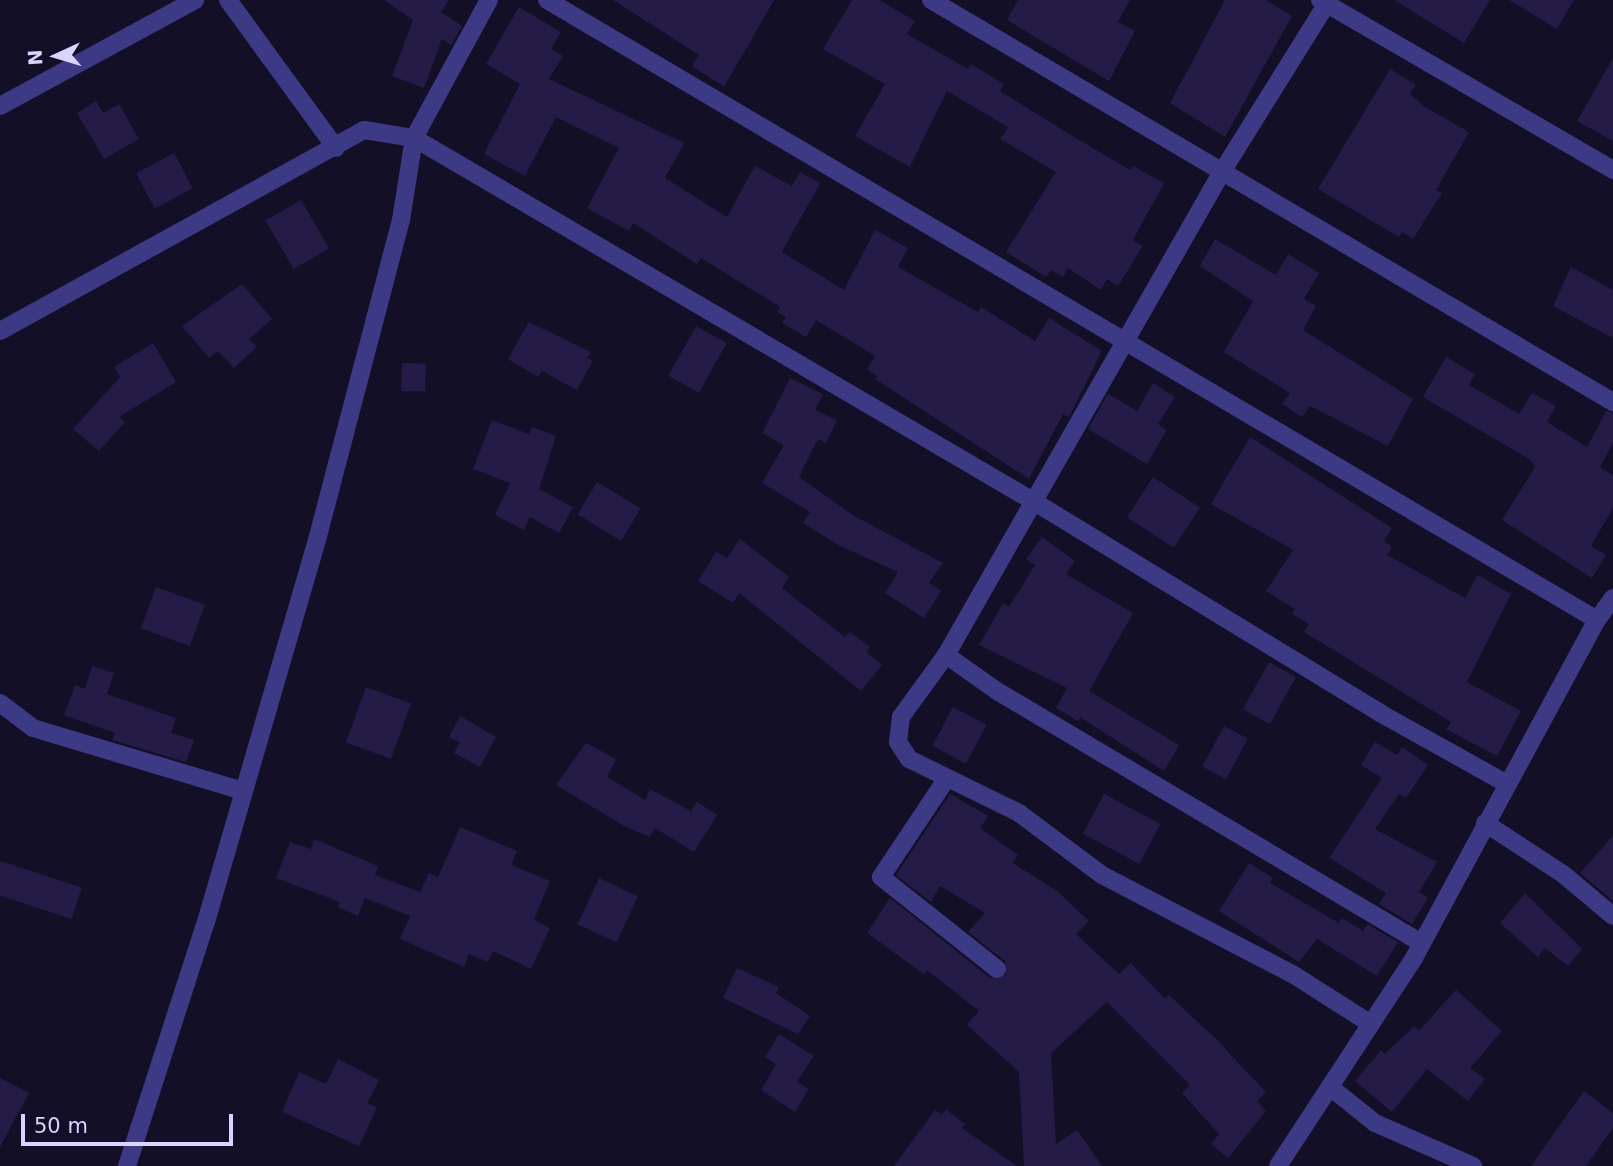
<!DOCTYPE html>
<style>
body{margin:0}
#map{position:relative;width:1613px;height:1166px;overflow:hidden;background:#130f26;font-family:"DejaVu Sans",sans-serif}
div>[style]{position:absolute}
.building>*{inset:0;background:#241b47;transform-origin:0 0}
.minor>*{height:18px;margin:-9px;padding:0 9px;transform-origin:9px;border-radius:9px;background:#3d3a85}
span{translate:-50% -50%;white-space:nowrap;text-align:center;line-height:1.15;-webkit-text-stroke:7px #130f26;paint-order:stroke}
.north{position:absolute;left:21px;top:21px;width:70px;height:70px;-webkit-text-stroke:5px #130f26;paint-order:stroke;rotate:266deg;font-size:19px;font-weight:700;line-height:28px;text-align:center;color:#d9d4ff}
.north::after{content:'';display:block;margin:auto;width:24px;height:32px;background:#d9d4ff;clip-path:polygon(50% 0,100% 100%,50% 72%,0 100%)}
.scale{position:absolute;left:21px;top:1114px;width:212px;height:32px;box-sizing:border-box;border:4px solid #d9d4ff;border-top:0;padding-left:9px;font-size:21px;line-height:24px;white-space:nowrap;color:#d9d4ff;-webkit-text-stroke:5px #130f26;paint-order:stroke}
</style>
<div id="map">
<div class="building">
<div style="clip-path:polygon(384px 0,449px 0,441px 12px,462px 26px,451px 45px,442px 39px,424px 88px,392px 76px,413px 20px)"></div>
<div style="clip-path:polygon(613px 0,774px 0,724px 87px,692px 66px,699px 55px)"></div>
<div style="clip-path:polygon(852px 0,879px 0,915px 21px,907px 34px,968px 69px,971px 64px,1004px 84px,1000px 91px,1066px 132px,1130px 170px,1133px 166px,1164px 183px,1133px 240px,1143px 246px,1118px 286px,1107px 279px,1101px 290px,1068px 268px,1063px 277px,1051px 270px,1046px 277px,1006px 252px,1056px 172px,1000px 139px,1008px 127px,947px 91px,910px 167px,855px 136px,885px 84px,823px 49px)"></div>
<div style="clip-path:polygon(1018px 0,1130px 0,1118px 22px,1135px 31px,1109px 81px,1007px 20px)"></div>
<div style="clip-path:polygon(1225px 0,1266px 0,1292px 16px,1225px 137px,1170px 103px)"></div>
<div style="clip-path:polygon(1394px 0,1490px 0,1464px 43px)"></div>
<div style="clip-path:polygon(1509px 0,1574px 0,1557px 29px)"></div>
<div style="clip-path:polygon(519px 7px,561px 32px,551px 49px,563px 56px,549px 79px,684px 143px,665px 178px,727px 217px,755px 166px,792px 186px,800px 172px,820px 183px,782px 252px,844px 290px,875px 230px,908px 248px,898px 267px,978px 312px,981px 307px,1035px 341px,1049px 318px,1102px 351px,1069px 417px,1063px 414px,1029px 479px,875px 379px,877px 376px,867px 369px,875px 356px,816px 320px,806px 337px,782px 323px,786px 317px,777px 312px,780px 307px,701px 258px,697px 264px,633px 223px,629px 231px,587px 208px,619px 148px,556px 117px,525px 176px,484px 154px,520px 84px,486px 64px)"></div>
<div style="clip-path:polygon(1613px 58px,1613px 141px,1577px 121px)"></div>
<div style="clip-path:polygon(1390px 69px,1416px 85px,1410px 94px,1425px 107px,1469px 132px,1436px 190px,1442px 193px,1413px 239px,1402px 232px,1399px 237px,1318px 189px)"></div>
<div style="clip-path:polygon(96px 101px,103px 113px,119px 104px,139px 139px,104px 159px,77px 113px)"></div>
<div style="left:174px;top:153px;width:40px;height:43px;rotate:62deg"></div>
<div style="left:301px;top:200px;width:56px;height:41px;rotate:60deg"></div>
<div style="clip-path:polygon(1215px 239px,1276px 275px,1288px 254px,1319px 273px,1304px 299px,1316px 306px,1303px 330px,1413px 399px,1388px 446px,1310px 406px,1302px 417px,1282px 404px,1290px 393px,1224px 352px,1253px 301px,1200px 266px)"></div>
<div style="clip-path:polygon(1571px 267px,1613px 290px,1613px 338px,1553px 306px)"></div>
<div style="clip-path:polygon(242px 284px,272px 319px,249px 339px,257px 347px,234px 368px,218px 351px,209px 358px,182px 326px)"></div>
<div style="clip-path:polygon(529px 322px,591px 352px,587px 358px,593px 361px,577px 390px,542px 371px,538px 377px,508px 359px)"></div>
<div style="left:696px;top:326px;width:35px;height:57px;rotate:29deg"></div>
<div style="clip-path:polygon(153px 343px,176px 382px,119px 417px,125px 422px,99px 451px,73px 429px,120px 377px,114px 367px)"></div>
<div style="clip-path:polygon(1446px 357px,1475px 374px,1469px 385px,1519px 414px,1532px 393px,1556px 406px,1547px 422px,1587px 447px,1606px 411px,1613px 413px,1613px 443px,1600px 467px,1613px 475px,1613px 508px,1591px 546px,1606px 555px,1592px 578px,1502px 520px,1535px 467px,1529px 459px,1423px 397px)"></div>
<div style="left:402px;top:363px;width:24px;height:28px;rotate:2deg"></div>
<div style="clip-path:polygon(790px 378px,823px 394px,815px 410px,837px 420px,826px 443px,818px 439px,799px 477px,856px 517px,943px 563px,929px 583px,941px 591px,924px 618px,885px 593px,898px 572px,838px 545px,803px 523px,810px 512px,762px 483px,784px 445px,762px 433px)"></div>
<div style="clip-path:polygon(1153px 383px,1175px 397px,1158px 424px,1167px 430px,1147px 464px,1088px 429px,1108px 394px,1137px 411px)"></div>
<div style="clip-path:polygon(492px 420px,529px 434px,532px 427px,556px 436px,539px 489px,573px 507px,559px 533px,530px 517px,524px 530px,495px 515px,510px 483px,473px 469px)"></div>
<div style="clip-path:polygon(1250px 437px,1392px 528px,1384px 541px,1392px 547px,1387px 555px,1465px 598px,1478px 575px,1511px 594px,1467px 682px,1521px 711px,1497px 756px,1446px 729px,1451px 722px,1304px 632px,1309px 624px,1292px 614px,1295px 609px,1266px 591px,1293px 550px,1211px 504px)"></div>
<div style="left:1153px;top:477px;width:56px;height:48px;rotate:33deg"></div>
<div style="left:597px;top:482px;width:51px;height:38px;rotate:31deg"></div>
<div style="clip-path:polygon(1042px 537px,1075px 561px,1066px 574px,1133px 613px,1089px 691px,1179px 745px,1164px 771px,1080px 717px,1078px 721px,1056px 708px,1067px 688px,979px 645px,1003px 603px,1009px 607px,1035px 565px,1026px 559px)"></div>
<div style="clip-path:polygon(740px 539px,789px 577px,782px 588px,845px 637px,850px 632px,870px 647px,866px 652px,882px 665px,861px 691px,739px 593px,733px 603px,698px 581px,716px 552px,727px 558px)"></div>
<div style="left:156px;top:587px;width:52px;height:44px;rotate:20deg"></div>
<div style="left:1269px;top:662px;width:31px;height:54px;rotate:29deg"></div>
<div style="clip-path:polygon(92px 666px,114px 673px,107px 694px,176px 718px,171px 733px,194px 740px,186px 762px,112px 740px,115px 733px,64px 715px,75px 685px,85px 689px)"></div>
<div style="left:366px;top:687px;width:48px;height:59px;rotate:20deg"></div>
<div style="left:953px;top:707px;width:38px;height:44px;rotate:28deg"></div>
<div style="clip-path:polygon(460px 716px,496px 737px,480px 767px,454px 753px,460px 742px,449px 737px)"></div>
<div style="left:1224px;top:726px;width:27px;height:46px;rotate:28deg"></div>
<div style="clip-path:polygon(1375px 742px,1397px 755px,1402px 747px,1428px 765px,1406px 798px,1399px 794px,1375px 829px,1437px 862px,1419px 892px,1428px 898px,1412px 924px,1379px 904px,1386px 893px,1329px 858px,1382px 778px,1361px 765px)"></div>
<div style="clip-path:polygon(586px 743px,616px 759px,607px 777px,645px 800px,650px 789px,691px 811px,697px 802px,717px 815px,694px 852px,655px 828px,650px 837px,624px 826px,556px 785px)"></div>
<div style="clip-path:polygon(950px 794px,988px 816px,980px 828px,1018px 855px,1013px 863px,1057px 891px,1089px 921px,1076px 934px,1119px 974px,1131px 963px,1165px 999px,1169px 995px,1215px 1038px,1266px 1092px,1257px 1101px,1266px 1111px,1228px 1158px,1211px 1144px,1219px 1134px,1182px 1093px,1190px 1085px,1107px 1002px,1051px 1053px,1056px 1144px,1077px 1130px,1102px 1166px,1024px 1166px,1019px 1072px,967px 1025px,979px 1011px,927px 970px,924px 974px,867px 933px,890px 898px,990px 978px,1006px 975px,1005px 961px,968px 932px,985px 913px,940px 886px,931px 902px,896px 875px)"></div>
<div style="left:1104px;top:794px;width:64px;height:45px;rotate:28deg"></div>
<div style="clip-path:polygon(460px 827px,517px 851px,511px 865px,550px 881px,534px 920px,550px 928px,531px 969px,493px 951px,488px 962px,469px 954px,464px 967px,400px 939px,410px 916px,365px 898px,358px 916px,338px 907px,340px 902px,276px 878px,290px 842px,311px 849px,314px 839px,378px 866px,375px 875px,420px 892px,429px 873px,438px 877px)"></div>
<div style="clip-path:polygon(1613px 836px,1613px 901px,1580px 873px)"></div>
<div style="left:0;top:861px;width:86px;height:33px;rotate:18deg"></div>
<div style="clip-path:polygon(1249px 863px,1273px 878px,1270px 883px,1339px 923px,1342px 918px,1363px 931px,1367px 924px,1398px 942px,1377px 976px,1317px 939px,1299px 962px,1219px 911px)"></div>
<div style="left:599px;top:878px;width:43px;height:51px;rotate:25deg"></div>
<div style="clip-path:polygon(1525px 893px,1582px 949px,1568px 966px,1545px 948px,1538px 957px,1500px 923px)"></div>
<div style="clip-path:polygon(737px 968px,779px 987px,776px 993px,810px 1016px,798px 1034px,723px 998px)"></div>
<div style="clip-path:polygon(1456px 990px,1502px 1031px,1470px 1068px,1485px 1079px,1468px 1101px,1427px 1069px,1392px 1112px,1355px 1081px,1381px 1050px,1385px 1054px,1414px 1026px,1419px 1031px)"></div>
<div style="clip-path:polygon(779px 1034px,814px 1056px,797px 1082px,809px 1089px,795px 1112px,761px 1090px,776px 1064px,765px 1057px)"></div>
<div style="clip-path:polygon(338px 1059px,379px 1080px,367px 1103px,377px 1107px,359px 1146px,282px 1112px,299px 1072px,326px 1084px)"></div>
<div style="clip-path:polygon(0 1078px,29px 1093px,0 1147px)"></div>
<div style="clip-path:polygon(1584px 1091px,1613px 1113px,1613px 1128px,1586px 1166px,1531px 1166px)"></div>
<div style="clip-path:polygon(946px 1109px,965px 1124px,962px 1128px,1017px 1166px,894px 1166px,935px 1110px,942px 1115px)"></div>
</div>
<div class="minor">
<div style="left:228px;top:0;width:183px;rotate:53.9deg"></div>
<div style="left:547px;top:0;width:1219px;rotate:30.56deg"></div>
<div style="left:931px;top:0;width:792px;rotate:30.52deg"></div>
<div style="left:1320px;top:0;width:339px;rotate:30.1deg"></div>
<div style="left:1329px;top:0;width:200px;rotate:121.9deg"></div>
<div style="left:1223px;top:170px;width:559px;rotate:119.73deg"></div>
<div style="left:946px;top:655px;width:62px;rotate:35.2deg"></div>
<div style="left:997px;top:691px;width:494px;rotate:30.7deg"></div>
<div style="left:0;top:106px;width:222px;rotate:-28.5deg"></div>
<div style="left:0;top:331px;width:416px;rotate:-28.9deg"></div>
<div style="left:364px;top:130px;width:51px;rotate:9.1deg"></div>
<div style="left:414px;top:138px;width:718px;rotate:30.39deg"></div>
<div style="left:1033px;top:501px;width:407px;rotate:31.4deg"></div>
<div style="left:1380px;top:713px;width:145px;rotate:29.2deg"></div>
<div style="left:946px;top:655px;width:77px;rotate:126deg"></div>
<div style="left:901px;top:717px;width:25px;rotate:97deg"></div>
<div style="left:898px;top:742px;width:20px;rotate:57deg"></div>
<div style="left:909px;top:759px;width:123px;rotate:26.1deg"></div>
<div style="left:1019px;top:813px;width:104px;rotate:36.8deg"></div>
<div style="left:1102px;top:875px;width:216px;rotate:27.5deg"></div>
<div style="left:1294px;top:975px;width:91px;rotate:32.5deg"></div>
<div style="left:0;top:703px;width:41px;rotate:37.1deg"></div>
<div style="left:33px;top:728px;width:219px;rotate:16.7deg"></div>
<div style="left:947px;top:778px;width:119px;rotate:123.7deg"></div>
<div style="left:881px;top:877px;width:148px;rotate:38.4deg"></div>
<div style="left:1485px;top:823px;width:93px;rotate:33.2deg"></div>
<div style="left:1563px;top:874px;width:65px;rotate:40deg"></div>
<div style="left:1330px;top:1087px;width:58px;rotate:38.7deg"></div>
<div style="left:1375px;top:1123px;width:107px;rotate:23.7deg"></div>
<div style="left:127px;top:1166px;width:256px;rotate:-72.1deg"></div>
<div style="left:206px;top:922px;width:398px;rotate:-73.8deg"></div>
<div style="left:317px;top:540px;width:331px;rotate:-75.3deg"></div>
<div style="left:401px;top:220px;width:83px;rotate:-81deg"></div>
<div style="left:414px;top:138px;width:157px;rotate:-61.5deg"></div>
<div style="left:1278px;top:1166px;width:249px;rotate:-56.8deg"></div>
<div style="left:1414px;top:958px;width:384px;rotate:-61.6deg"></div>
<div style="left:1597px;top:620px;width:27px;rotate:-54deg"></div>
</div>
<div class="north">N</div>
<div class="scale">50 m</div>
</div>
